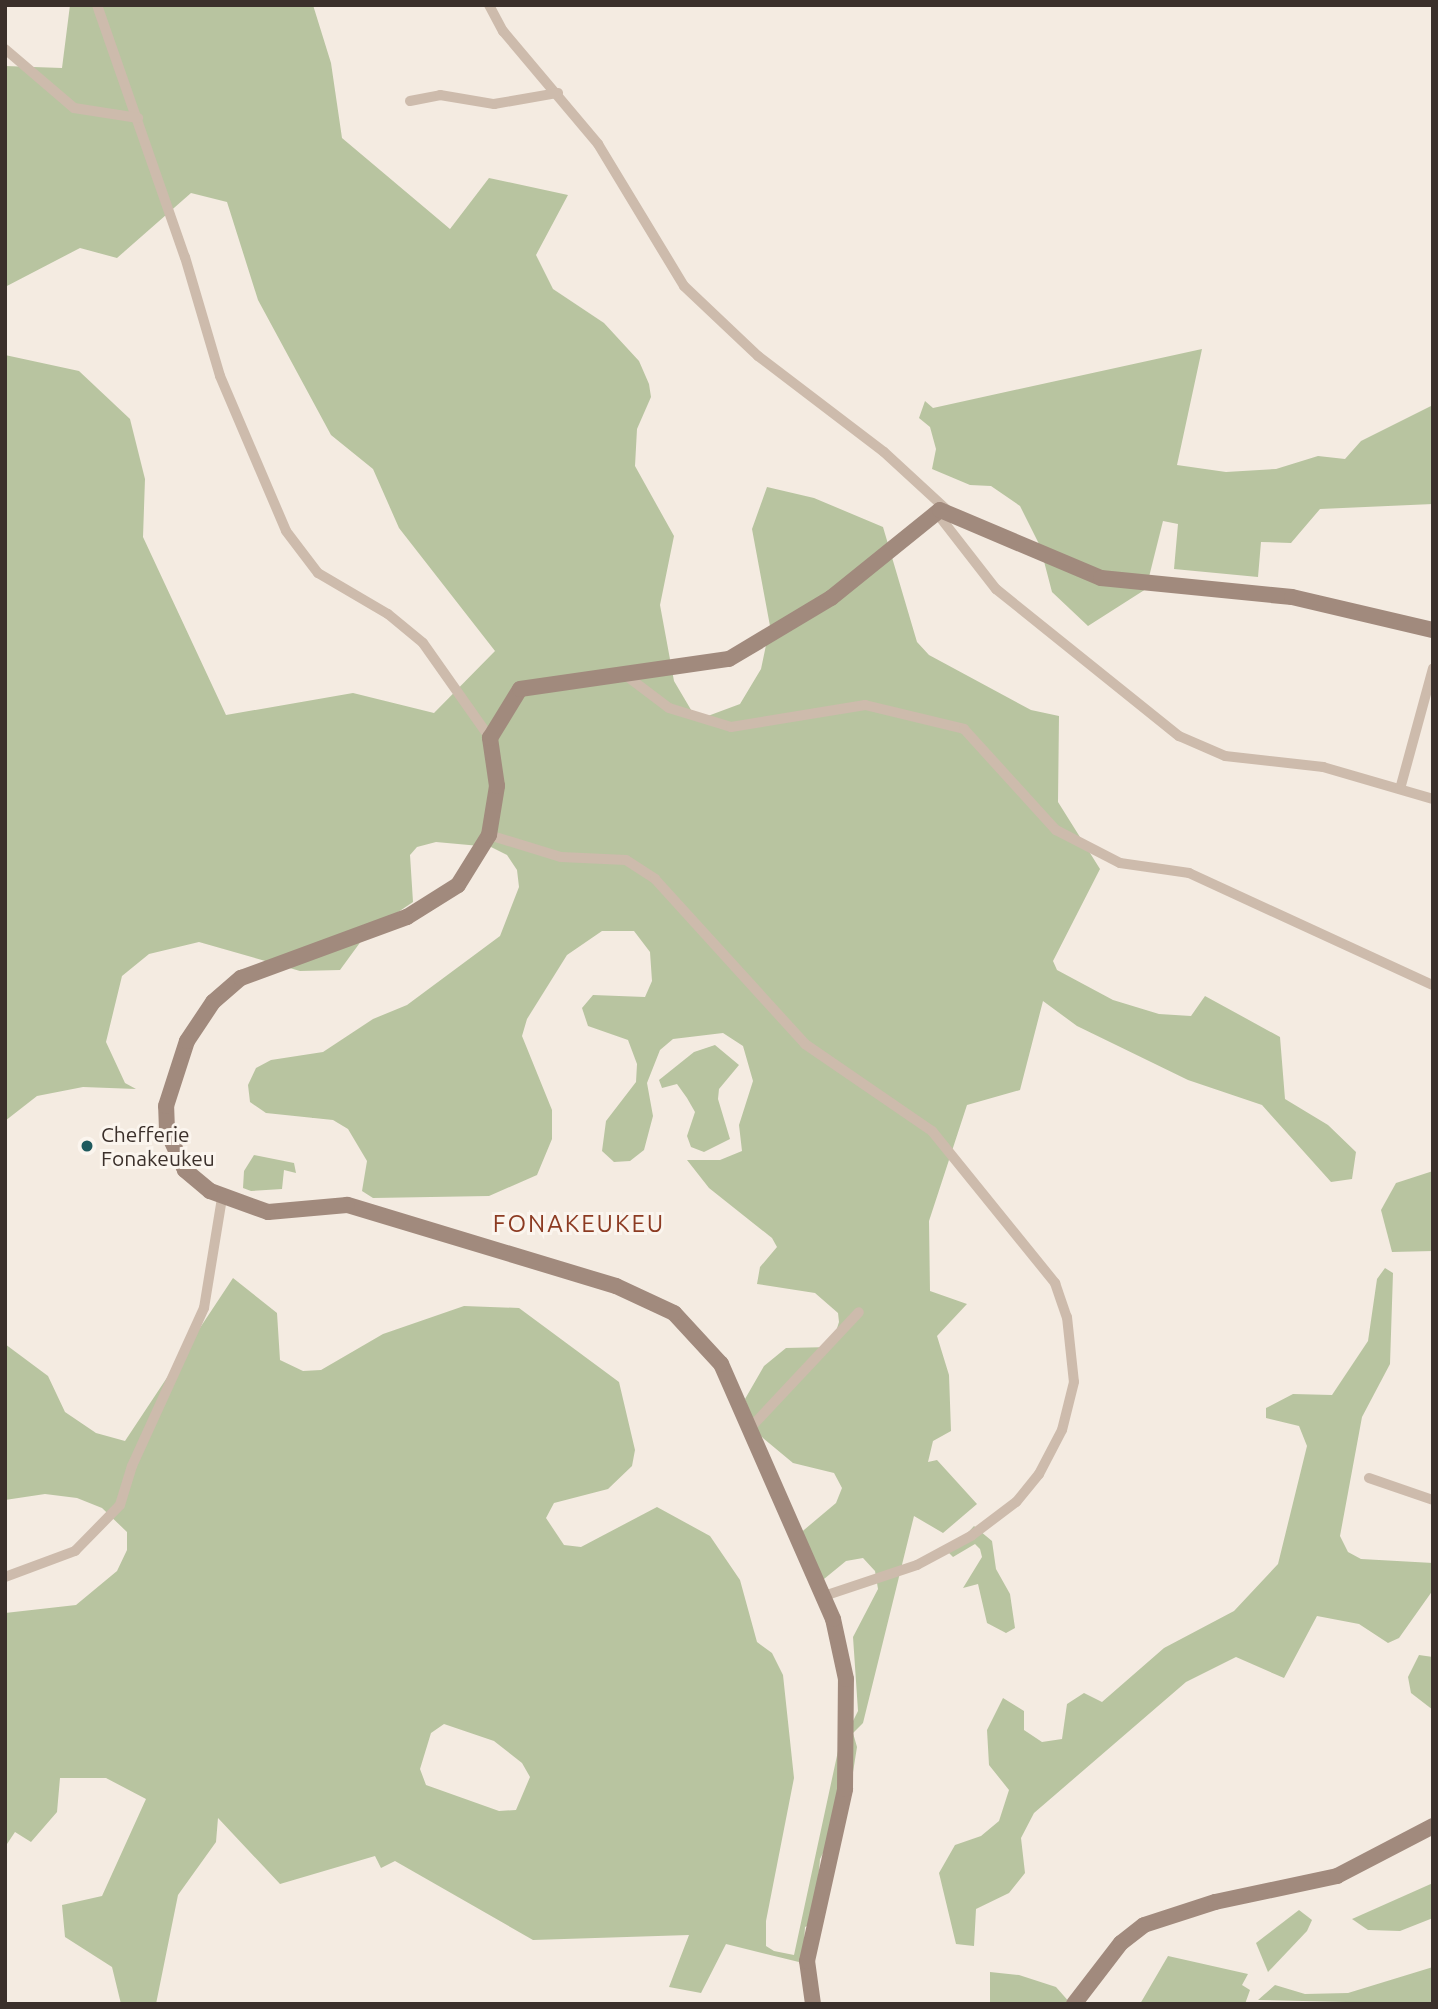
<!DOCTYPE html>
<style>
body{margin:0}
#map{position:relative;width:1438px;height:2009px;overflow:hidden;background:#f4ebe1;font-family:Ubuntu,sans-serif}
div>[style]{position:absolute}
.green>*{inset:0;background:#b8c4a0}
.street>*{height:10px;margin:-5px;padding:0 5px;transform-origin:5px;border-radius:5px;background:#cdbbac}
.secondary>*{height:16px;margin:-8px;padding:0 8px;transform-origin:8px;border-radius:8px;background:#a18a7d}
.dots>*{width:19px;height:19px;translate:-50% -50%;box-sizing:border-box;border:4px solid #fbf5ee;border-radius:50%}
span{translate:-50% -50%;white-space:nowrap;text-align:center;line-height:1.15;-webkit-text-stroke:6px #fbf5ee;paint-order:stroke}
.poi-label{font-size:21px;color:#3b302b}
.left{translate:0 -50%;text-align:left}
.quarter-label{font-size:24px;color:#8c3b22;letter-spacing:2px}
.frame{position:absolute;inset:0;border:7px solid #3b302b;pointer-events:none}
</style>
<div id="map">
<div class="green">
<div style="clip-path:polygon(evenodd,70px 5px,313px 5px,331px 63px,342px 138px,450px 229px,489px 178px,568px 195px,536px 255px,553px 289px,604px 323px,639px 361px,649px 384px,651px 397px,637px 429px,635px 466px,674px 536px,660px 605px,674px 681px,697px 720px,740px 704px,761px 669px,770px 626px,752px 529px,767px 487px,814px 498px,883px 527px,917px 642px,929px 655px,1031px 710px,1059px 716px,1058px 802px,1100px 869px,1053px 961px,1057px 970px,1113px 1000px,1159px 1014px,1191px 1016px,1205px 996px,1280px 1037px,1285px 1099px,1328px 1125px,1356px 1152px,1352px 1179px,1331px 1182px,1262px 1105px,1188px 1080px,1077px 1026px,1043px 1001px,1020px 1090px,967px 1105px,929px 1221px,930px 1291px,967px 1304px,937px 1336px,949px 1375px,951px 1431px,933px 1441px,928px 1462px,937px 1460px,977px 1504px,943px 1533px,914px 1516px,863px 1723px,853px 1733px,857px 1747px,848px 1804px,820px 1859px,817px 1894px,825px 1917px,805px 1927px,803px 1963px,726px 1944px,701px 1993px,669px 1987px,689px 1935px,533px 1940px,395px 1861px,381px 1868px,375px 1856px,280px 1884px,218px 1818px,216px 1842px,178px 1895px,156px 2004px,121px 2004px,112px 1967px,65px 1937px,62px 1905px,102px 1896px,146px 1799px,106px 1778px,60px 1778px,57px 1812px,31px 1842px,15px 1832px,5px 1847px,5px 1613px,76px 1605px,117px 1571px,127px 1550px,127px 1532px,102px 1508px,77px 1498px,45px 1494px,5px 1500px,5px 1344px,48px 1376px,65px 1412px,96px 1433px,125px 1441px,233px 1278px,277px 1313px,280px 1360px,303px 1371px,321px 1370px,383px 1334px,464px 1306px,519px 1308px,619px 1382px,635px 1450px,632px 1466px,608px 1489px,554px 1503px,546px 1518px,564px 1545px,581px 1547px,657px 1507px,710px 1536px,740px 1580px,757px 1642px,772px 1653px,783px 1675px,794px 1778px,766px 1921px,766px 1946px,774px 1951px,794px 1955px,838px 1751px,858px 1711px,853px 1637px,878px 1589px,875px 1571px,863px 1558px,846px 1561px,824px 1579px,807px 1577px,798px 1535px,836px 1503px,842px 1488px,834px 1473px,793px 1463px,757px 1433px,745px 1399px,764px 1366px,786px 1348px,831px 1347px,839px 1322px,838px 1313px,815px 1293px,757px 1284px,760px 1267px,777px 1247px,772px 1238px,709px 1188px,687px 1160px,720px 1160px,742px 1151px,739px 1125px,753px 1081px,743px 1046px,723px 1033px,673px 1039px,660px 1050px,647px 1083px,653px 1116px,644px 1150px,630px 1161px,614px 1162px,602px 1151px,606px 1121px,636px 1082px,637px 1064px,628px 1040px,588px 1026px,582px 1008px,593px 995px,645px 997px,652px 981px,650px 952px,634px 931px,602px 931px,567px 955px,527px 1019px,522px 1036px,552px 1110px,552px 1139px,537px 1175px,489px 1196px,373px 1198px,362px 1191px,367px 1161px,348px 1129px,333px 1120px,266px 1113px,250px 1102px,248px 1085px,256px 1068px,271px 1060px,323px 1052px,373px 1019px,407px 1005px,500px 936px,519px 887px,517px 870px,507px 855px,491px 847px,436px 842px,417px 847px,410px 855px,413px 902px,367px 933px,340px 970px,300px 971px,199px 942px,149px 954px,122px 976px,106px 1042px,125px 1083px,136px 1089px,83px 1087px,37px 1096px,5px 1121px,5px 355px,79px 371px,130px 419px,145px 479px,143px 537px,226px 715px,353px 693px,434px 713px,495px 651px,399px 528px,373px 469px,331px 435px,258px 300px,227px 202px,191px 193px,117px 258px,80px 248px,5px 287px,5px 66px,62px 68px,70px 5px,444px 1724px,494px 1741px,522px 1763px,530px 1777px,516px 1810px,499px 1811px,426px 1785px,420px 1769px,431px 1733px,444px 1724px)"></div>
<div style="clip-path:polygon(1202px 349px,1177px 465px,1226px 472px,1276px 469px,1318px 456px,1345px 459px,1361px 441px,1433px 405px,1433px 504px,1320px 509px,1291px 543px,1261px 542px,1258px 577px,1174px 569px,1178px 524px,1163px 521px,1146px 589px,1088px 626px,1052px 592px,1040px 546px,1020px 506px,991px 486px,970px 485px,932px 469px,936px 449px,930px 427px,919px 418px,925px 401px,933px 408px)"></div>
<div style="clip-path:polygon(715px 1045px,739px 1065px,719px 1089px,718px 1099px,730px 1139px,704px 1152px,691px 1147px,687px 1136px,695px 1112px,687px 1098px,677px 1084px,662px 1088px,659px 1080px,694px 1052px)"></div>
<div style="clip-path:polygon(254px 1155px,294px 1163px,296px 1173px,284px 1170px,282px 1189px,251px 1191px,243px 1188px,244px 1171px)"></div>
<div style="clip-path:polygon(1433px 1171px,1433px 1251px,1392px 1252px,1381px 1210px,1396px 1183px)"></div>
<div style="clip-path:polygon(1385px 1268px,1393px 1273px,1390px 1364px,1362px 1417px,1340px 1536px,1348px 1552px,1361px 1559px,1433px 1563px,1433px 1590px,1399px 1638px,1388px 1643px,1359px 1624px,1317px 1616px,1284px 1678px,1236px 1657px,1186px 1682px,1034px 1813px,1021px 1838px,1025px 1873px,1009px 1893px,976px 1909px,974px 1946px,956px 1944px,939px 1873px,955px 1845px,981px 1836px,999px 1821px,1009px 1790px,989px 1765px,987px 1730px,1003px 1698px,1024px 1711px,1024px 1730px,1042px 1742px,1062px 1739px,1067px 1704px,1084px 1693px,1102px 1702px,1164px 1648px,1234px 1611px,1278px 1564px,1307px 1446px,1299px 1426px,1266px 1418px,1266px 1408px,1293px 1394px,1332px 1395px,1368px 1341px,1377px 1279px)"></div>
<div style="clip-path:polygon(974px 1526px,992px 1541px,996px 1569px,1010px 1594px,1015px 1628px,1006px 1633px,987px 1623px,978px 1584px,963px 1588px,982px 1557px,980px 1549px,975px 1544px,953px 1557px,949px 1553px)"></div>
<div style="clip-path:polygon(1419px 1655px,1433px 1657px,1433px 1710px,1411px 1693px,1408px 1677px)"></div>
<div style="clip-path:polygon(1433px 1883px,1433px 1918px,1400px 1931px,1368px 1930px,1352px 1919px)"></div>
<div style="clip-path:polygon(1299px 1910px,1312px 1920px,1307px 1931px,1268px 1972px,1256px 1943px)"></div>
<div style="clip-path:polygon(1168px 1956px,1248px 1974px,1242px 1985px,1250px 1990px,1245px 2004px,1140px 2004px)"></div>
<div style="clip-path:polygon(1433px 1967px,1433px 2004px,1258px 2000px,1275px 1985px,1305px 1994px,1348px 1993px)"></div>
<div style="clip-path:polygon(990px 1972px,1019px 1975px,1056px 1987px,1071px 2004px,990px 2004px)"></div>
</div>
<div class="street">
<div style="left:97px;top:5px;width:267px;rotate:70.8deg"></div>
<div style="left:185px;top:257px;width:124px;rotate:73.6deg"></div>
<div style="left:220px;top:376px;width:168px;rotate:66.9deg"></div>
<div style="left:286px;top:531px;width:53px;rotate:52.7deg"></div>
<div style="left:318px;top:573px;width:81px;rotate:30.4deg"></div>
<div style="left:388px;top:614px;width:45px;rotate:39.6deg"></div>
<div style="left:423px;top:643px;width:116px;rotate:54.8deg"></div>
<div style="left:489px;top:5px;width:30px;rotate:62deg"></div>
<div style="left:503px;top:31px;width:148px;rotate:49.9deg"></div>
<div style="left:598px;top:144px;width:166px;rotate:58.8deg"></div>
<div style="left:684px;top:286px;width:102px;rotate:43.4deg"></div>
<div style="left:758px;top:356px;width:158px;rotate:37.3deg"></div>
<div style="left:884px;top:452px;width:84px;rotate:42.6deg"></div>
<div style="left:5px;top:49px;width:91px;rotate:40.5deg"></div>
<div style="left:74px;top:108px;width:65px;rotate:8.9deg"></div>
<div style="left:410px;top:101px;width:31px;rotate:-11deg"></div>
<div style="left:440px;top:95px;width:55px;rotate:9.5deg"></div>
<div style="left:494px;top:104px;width:65px;rotate:-9.8deg"></div>
<div style="left:936px;top:512px;width:98px;rotate:52.1deg"></div>
<div style="left:996px;top:589px;width:235px;rotate:38.8deg"></div>
<div style="left:1179px;top:736px;width:50px;rotate:23.5deg"></div>
<div style="left:1225px;top:756px;width:99px;rotate:6.4deg"></div>
<div style="left:1323px;top:767px;width:115px;rotate:16.2deg"></div>
<div style="left:624px;top:674px;width:56px;rotate:37.1deg"></div>
<div style="left:669px;top:708px;width:65px;rotate:17deg"></div>
<div style="left:731px;top:727px;width:136px;rotate:-9.3deg"></div>
<div style="left:865px;top:705px;width:102px;rotate:13.6deg"></div>
<div style="left:964px;top:729px;width:137px;rotate:47.7deg"></div>
<div style="left:1056px;top:830px;width:72px;rotate:27.3deg"></div>
<div style="left:1120px;top:863px;width:70px;rotate:8.2deg"></div>
<div style="left:1189px;top:873px;width:268px;rotate:24.7deg"></div>
<div style="left:1400px;top:789px;width:125px;rotate:-74.7deg"></div>
<div style="left:489px;top:835px;width:75px;rotate:17deg"></div>
<div style="left:561px;top:857px;width:65px;rotate:2.6deg"></div>
<div style="left:626px;top:860px;width:35px;rotate:33deg"></div>
<div style="left:655px;top:879px;width:223px;rotate:47.7deg"></div>
<div style="left:805px;top:1044px;width:154px;rotate:34.4deg"></div>
<div style="left:932px;top:1131px;width:196px;rotate:51deg"></div>
<div style="left:1055px;top:1283px;width:36px;rotate:71deg"></div>
<div style="left:1067px;top:1317px;width:65px;rotate:83.9deg"></div>
<div style="left:1074px;top:1382px;width:49px;rotate:104deg"></div>
<div style="left:1062px;top:1430px;width:50px;rotate:117.6deg"></div>
<div style="left:1039px;top:1474px;width:36px;rotate:129deg"></div>
<div style="left:1016px;top:1502px;width:56px;rotate:142.9deg"></div>
<div style="left:971px;top:1536px;width:61px;rotate:151.8deg"></div>
<div style="left:917px;top:1565px;width:98px;rotate:161.6deg"></div>
<div style="left:752px;top:1426px;width:156px;rotate:-46.8deg"></div>
<div style="left:1369px;top:1478px;width:68px;rotate:19deg"></div>
<div style="left:5px;top:1577px;width:75px;rotate:-20.4deg"></div>
<div style="left:75px;top:1551px;width:64px;rotate:-45.6deg"></div>
<div style="left:120px;top:1505px;width:41px;rotate:-72.9deg"></div>
<div style="left:132px;top:1466px;width:174px;rotate:-65.5deg"></div>
<div style="left:204px;top:1308px;width:111px;rotate:-80.7deg"></div>
</div>
<div class="secondary">
<div style="left:813px;top:2004px;width:43px;rotate:-97.9deg"></div>
<div style="left:807px;top:1961px;width:176px;rotate:-77.5deg"></div>
<div style="left:845px;top:1789px;width:110px;rotate:-89.5deg"></div>
<div style="left:846px;top:1679px;width:61px;rotate:-102.2deg"></div>
<div style="left:833px;top:1619px;width:279px;rotate:-113.7deg"></div>
<div style="left:721px;top:1364px;width:69px;rotate:-132.7deg"></div>
<div style="left:674px;top:1313px;width:64px;rotate:-155deg"></div>
<div style="left:616px;top:1286px;width:281px;rotate:-163.2deg"></div>
<div style="left:347px;top:1205px;width:79px;rotate:174.9deg"></div>
<div style="left:268px;top:1212px;width:62px;rotate:-160.1deg"></div>
<div style="left:210px;top:1191px;width:33px;rotate:-140deg"></div>
<div style="left:185px;top:1170px;width:43px;rotate:-114.8deg"></div>
<div style="left:167px;top:1131px;width:25px;rotate:-92deg"></div>
<div style="left:166px;top:1106px;width:68px;rotate:-72.1deg"></div>
<div style="left:187px;top:1041px;width:47px;rotate:-56.3deg"></div>
<div style="left:213px;top:1002px;width:37px;rotate:-41deg"></div>
<div style="left:241px;top:978px;width:177px;rotate:-20.2deg"></div>
<div style="left:407px;top:917px;width:60px;rotate:-32.1deg"></div>
<div style="left:458px;top:885px;width:59px;rotate:-58.2deg"></div>
<div style="left:489px;top:835px;width:50px;rotate:-80.7deg"></div>
<div style="left:497px;top:786px;width:49px;rotate:-98.3deg"></div>
<div style="left:490px;top:738px;width:57px;rotate:-58.5deg"></div>
<div style="left:520px;top:689px;width:211px;rotate:-8.2deg"></div>
<div style="left:729px;top:659px;width:119px;rotate:-30.9deg"></div>
<div style="left:831px;top:598px;width:140px;rotate:-38.9deg"></div>
<div style="left:940px;top:510px;width:175px;rotate:22.9deg"></div>
<div style="left:1101px;top:578px;width:192px;rotate:5.7deg"></div>
<div style="left:1292px;top:597px;width:145px;rotate:13.2deg"></div>
<div style="left:1074px;top:2004px;width:77px;rotate:-52.4deg"></div>
<div style="left:1121px;top:1943px;width:29px;rotate:-38deg"></div>
<div style="left:1144px;top:1925px;width:75px;rotate:-17.9deg"></div>
<div style="left:1215px;top:1902px;width:125px;rotate:-12deg"></div>
<div style="left:1337px;top:1876px;width:108px;rotate:-27.5deg"></div>
</div>
<div class="dots">
<div style="left:87px;top:1146px;background:#1f5a5e"></div>
</div>
<div class="poi-label">
<span class="left" style="left:101px;top:1146px">Chefferie<br>Fonakeukeu</span>
</div>
<div class="quarter-label">
<span style="left:579px;top:1224px">FONAKEUKEU</span>
</div>
<div class="frame"></div>
</div>
